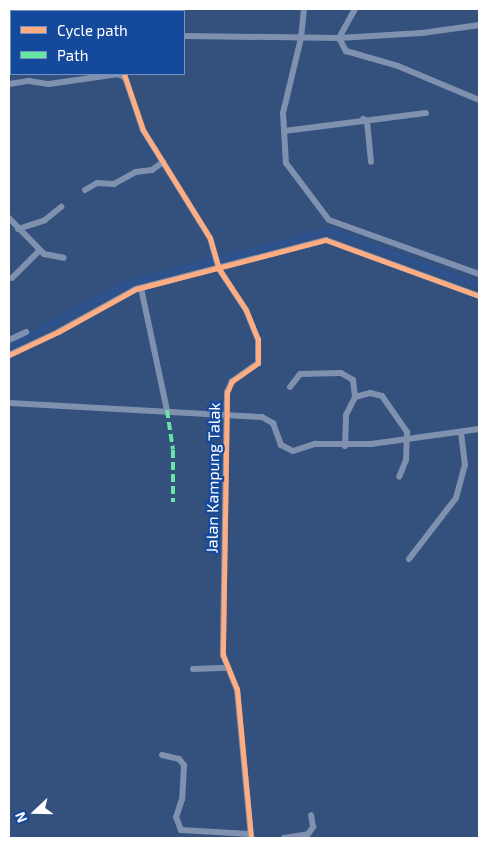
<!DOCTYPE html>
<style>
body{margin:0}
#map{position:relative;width:488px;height:847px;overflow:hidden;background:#34507d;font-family:"Exo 2",sans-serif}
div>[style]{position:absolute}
.water>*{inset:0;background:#2d528e}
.minor>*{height:6px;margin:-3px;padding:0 3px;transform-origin:3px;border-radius:3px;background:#7f91af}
.quiet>*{height:4px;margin-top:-2px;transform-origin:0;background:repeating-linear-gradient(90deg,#66e7a1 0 8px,transparent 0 12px)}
.cycleway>*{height:5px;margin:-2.5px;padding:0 2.5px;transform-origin:2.5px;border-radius:2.5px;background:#ffac80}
span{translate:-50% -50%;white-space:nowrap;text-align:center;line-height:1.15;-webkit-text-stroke:4.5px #15499c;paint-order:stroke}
.street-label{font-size:16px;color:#fff}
.frame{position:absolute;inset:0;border:10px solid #fff;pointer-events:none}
.legend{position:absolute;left:10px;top:10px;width:175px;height:65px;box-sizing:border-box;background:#15499c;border:1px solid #7392c4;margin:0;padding:6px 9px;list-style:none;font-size:15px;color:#fff}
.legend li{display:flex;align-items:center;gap:10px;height:25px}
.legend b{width:25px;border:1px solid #7392c4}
.north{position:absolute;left:10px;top:787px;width:50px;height:50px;-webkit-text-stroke:4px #15499c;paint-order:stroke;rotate:249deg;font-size:14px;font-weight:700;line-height:20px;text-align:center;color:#fff}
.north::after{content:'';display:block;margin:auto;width:18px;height:22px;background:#fff;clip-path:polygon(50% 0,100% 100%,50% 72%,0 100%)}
</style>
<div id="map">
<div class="water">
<div style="clip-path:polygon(329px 227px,479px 283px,479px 289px,329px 234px,132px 286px,9px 350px,9px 343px,123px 281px)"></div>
</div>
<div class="minor">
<div style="left:16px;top:9px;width:4px;rotate:27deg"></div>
<div style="left:304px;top:9px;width:29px;rotate:96deg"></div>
<div style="left:301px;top:38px;width:77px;rotate:103.5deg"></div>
<div style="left:283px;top:113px;width:50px;rotate:86.6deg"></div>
<div style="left:286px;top:163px;width:71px;rotate:53deg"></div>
<div style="left:329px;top:220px;width:159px;rotate:19.8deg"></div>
<div style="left:355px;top:9px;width:33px;rotate:119deg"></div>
<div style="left:339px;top:38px;width:15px;rotate:62deg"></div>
<div style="left:346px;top:51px;width:54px;rotate:16.1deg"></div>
<div style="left:398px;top:66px;width:88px;rotate:22.8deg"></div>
<div style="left:127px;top:11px;width:3px;rotate:-45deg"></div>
<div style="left:184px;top:36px;width:155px;rotate:0.7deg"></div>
<div style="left:339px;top:38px;width:83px;rotate:-3.4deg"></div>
<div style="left:422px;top:33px;width:58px;rotate:-8deg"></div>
<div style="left:124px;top:74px;width:59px;rotate:71.3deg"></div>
<div style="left:143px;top:130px;width:127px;rotate:58.2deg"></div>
<div style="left:210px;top:238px;width:32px;rotate:74deg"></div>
<div style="left:219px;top:269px;width:49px;rotate:56.6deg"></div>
<div style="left:246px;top:310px;width:31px;rotate:68deg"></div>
<div style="left:258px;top:339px;width:24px;rotate:90deg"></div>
<div style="left:258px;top:363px;width:32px;rotate:145deg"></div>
<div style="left:232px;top:381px;width:12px;rotate:114deg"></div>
<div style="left:227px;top:392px;width:263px;rotate:90.9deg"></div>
<div style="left:223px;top:655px;width:37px;rotate:68deg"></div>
<div style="left:237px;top:689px;width:150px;rotate:84.6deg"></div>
<div style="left:9px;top:84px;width:20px;rotate:-9deg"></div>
<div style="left:29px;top:81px;width:20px;rotate:9deg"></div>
<div style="left:49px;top:84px;width:70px;rotate:-8.2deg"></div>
<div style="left:118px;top:74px;width:7px;rotate:27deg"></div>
<div style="left:363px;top:119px;width:4px;rotate:27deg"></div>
<div style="left:367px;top:121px;width:41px;rotate:84.4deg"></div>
<div style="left:284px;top:131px;width:143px;rotate:-7.2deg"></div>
<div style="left:85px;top:190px;width:14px;rotate:-30deg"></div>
<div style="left:97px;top:183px;width:17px;rotate:3deg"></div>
<div style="left:114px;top:184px;width:25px;rotate:-29deg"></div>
<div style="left:136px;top:172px;width:16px;rotate:-7deg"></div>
<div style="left:152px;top:170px;width:14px;rotate:-36deg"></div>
<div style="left:9px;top:218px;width:50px;rotate:45.8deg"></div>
<div style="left:44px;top:254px;width:20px;rotate:11deg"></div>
<div style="left:18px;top:229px;width:28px;rotate:-18deg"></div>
<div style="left:45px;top:220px;width:21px;rotate:-39deg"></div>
<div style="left:12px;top:278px;width:38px;rotate:-45deg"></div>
<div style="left:141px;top:288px;width:125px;rotate:78deg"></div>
<div style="left:9px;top:340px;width:19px;rotate:-25deg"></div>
<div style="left:9px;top:355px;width:54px;rotate:-25.1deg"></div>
<div style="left:58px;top:332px;width:89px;rotate:-28.9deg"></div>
<div style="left:136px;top:289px;width:196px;rotate:-14.5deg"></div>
<div style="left:326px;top:240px;width:163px;rotate:20.1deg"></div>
<div style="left:290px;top:387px;width:16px;rotate:-52deg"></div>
<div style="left:300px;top:374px;width:41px;rotate:-1.4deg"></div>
<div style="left:341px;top:373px;width:14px;rotate:30deg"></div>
<div style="left:353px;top:380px;width:17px;rotate:83deg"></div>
<div style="left:9px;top:403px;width:253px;rotate:3.2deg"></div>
<div style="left:262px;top:417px;width:13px;rotate:29deg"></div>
<div style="left:273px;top:423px;width:23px;rotate:70deg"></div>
<div style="left:281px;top:445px;width:13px;rotate:27deg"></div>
<div style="left:293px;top:451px;width:23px;rotate:-18deg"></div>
<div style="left:315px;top:444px;width:56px"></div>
<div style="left:371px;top:444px;width:109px;rotate:-7.9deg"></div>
<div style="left:345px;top:446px;width:31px;rotate:-88deg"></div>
<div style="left:346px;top:415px;width:20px;rotate:-63deg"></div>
<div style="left:355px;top:397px;width:16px;rotate:-15deg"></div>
<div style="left:370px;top:393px;width:12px;rotate:14deg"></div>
<div style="left:382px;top:396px;width:44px;rotate:55.2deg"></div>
<div style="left:407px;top:432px;width:28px;rotate:92deg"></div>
<div style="left:406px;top:460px;width:18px;rotate:112deg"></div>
<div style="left:409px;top:559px;width:77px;rotate:-52.4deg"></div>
<div style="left:456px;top:498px;width:34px;rotate:-75deg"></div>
<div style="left:465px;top:465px;width:33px;rotate:-97deg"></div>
<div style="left:193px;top:669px;width:35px;rotate:-2deg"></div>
<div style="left:162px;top:755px;width:17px;rotate:13deg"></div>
<div style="left:179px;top:759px;width:8px;rotate:50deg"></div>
<div style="left:184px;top:765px;width:34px;rotate:93deg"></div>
<div style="left:182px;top:799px;width:19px;rotate:108deg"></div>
<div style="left:176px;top:817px;width:14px;rotate:69deg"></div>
<div style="left:181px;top:830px;width:68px;rotate:3.4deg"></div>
<div style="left:284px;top:838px;width:24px;rotate:-9deg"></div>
<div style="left:308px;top:834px;width:9px;rotate:-54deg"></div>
<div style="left:313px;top:827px;width:12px;rotate:-99deg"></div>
</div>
<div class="quiet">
<div style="left:167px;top:410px;width:40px;rotate:81.5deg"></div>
<div style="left:173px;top:450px;width:52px;rotate:90deg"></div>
</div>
<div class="cycleway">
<div style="left:124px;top:74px;width:59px;rotate:71.3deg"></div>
<div style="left:143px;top:130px;width:127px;rotate:58.2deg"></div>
<div style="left:210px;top:238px;width:32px;rotate:74deg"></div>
<div style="left:219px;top:269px;width:49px;rotate:56.6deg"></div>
<div style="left:246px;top:310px;width:31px;rotate:68deg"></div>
<div style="left:258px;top:339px;width:24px;rotate:90deg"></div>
<div style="left:258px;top:363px;width:32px;rotate:145deg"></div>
<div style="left:232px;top:381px;width:12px;rotate:114deg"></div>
<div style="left:227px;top:392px;width:263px;rotate:90.9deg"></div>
<div style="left:223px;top:655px;width:37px;rotate:68deg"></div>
<div style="left:237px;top:689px;width:150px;rotate:84.6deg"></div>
<div style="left:9px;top:355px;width:54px;rotate:-25.1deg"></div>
<div style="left:58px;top:332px;width:89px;rotate:-28.9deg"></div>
<div style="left:136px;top:289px;width:196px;rotate:-14.5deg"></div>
<div style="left:326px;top:240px;width:163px;rotate:20.1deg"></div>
</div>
<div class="street-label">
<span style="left:213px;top:478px;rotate:-89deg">Jalan Kampung Talak</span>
</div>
<div class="frame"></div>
<ul class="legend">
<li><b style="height:6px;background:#ffac80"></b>Cycle path</li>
<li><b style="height:6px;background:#66e7a1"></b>Path</li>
</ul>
<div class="north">N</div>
</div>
